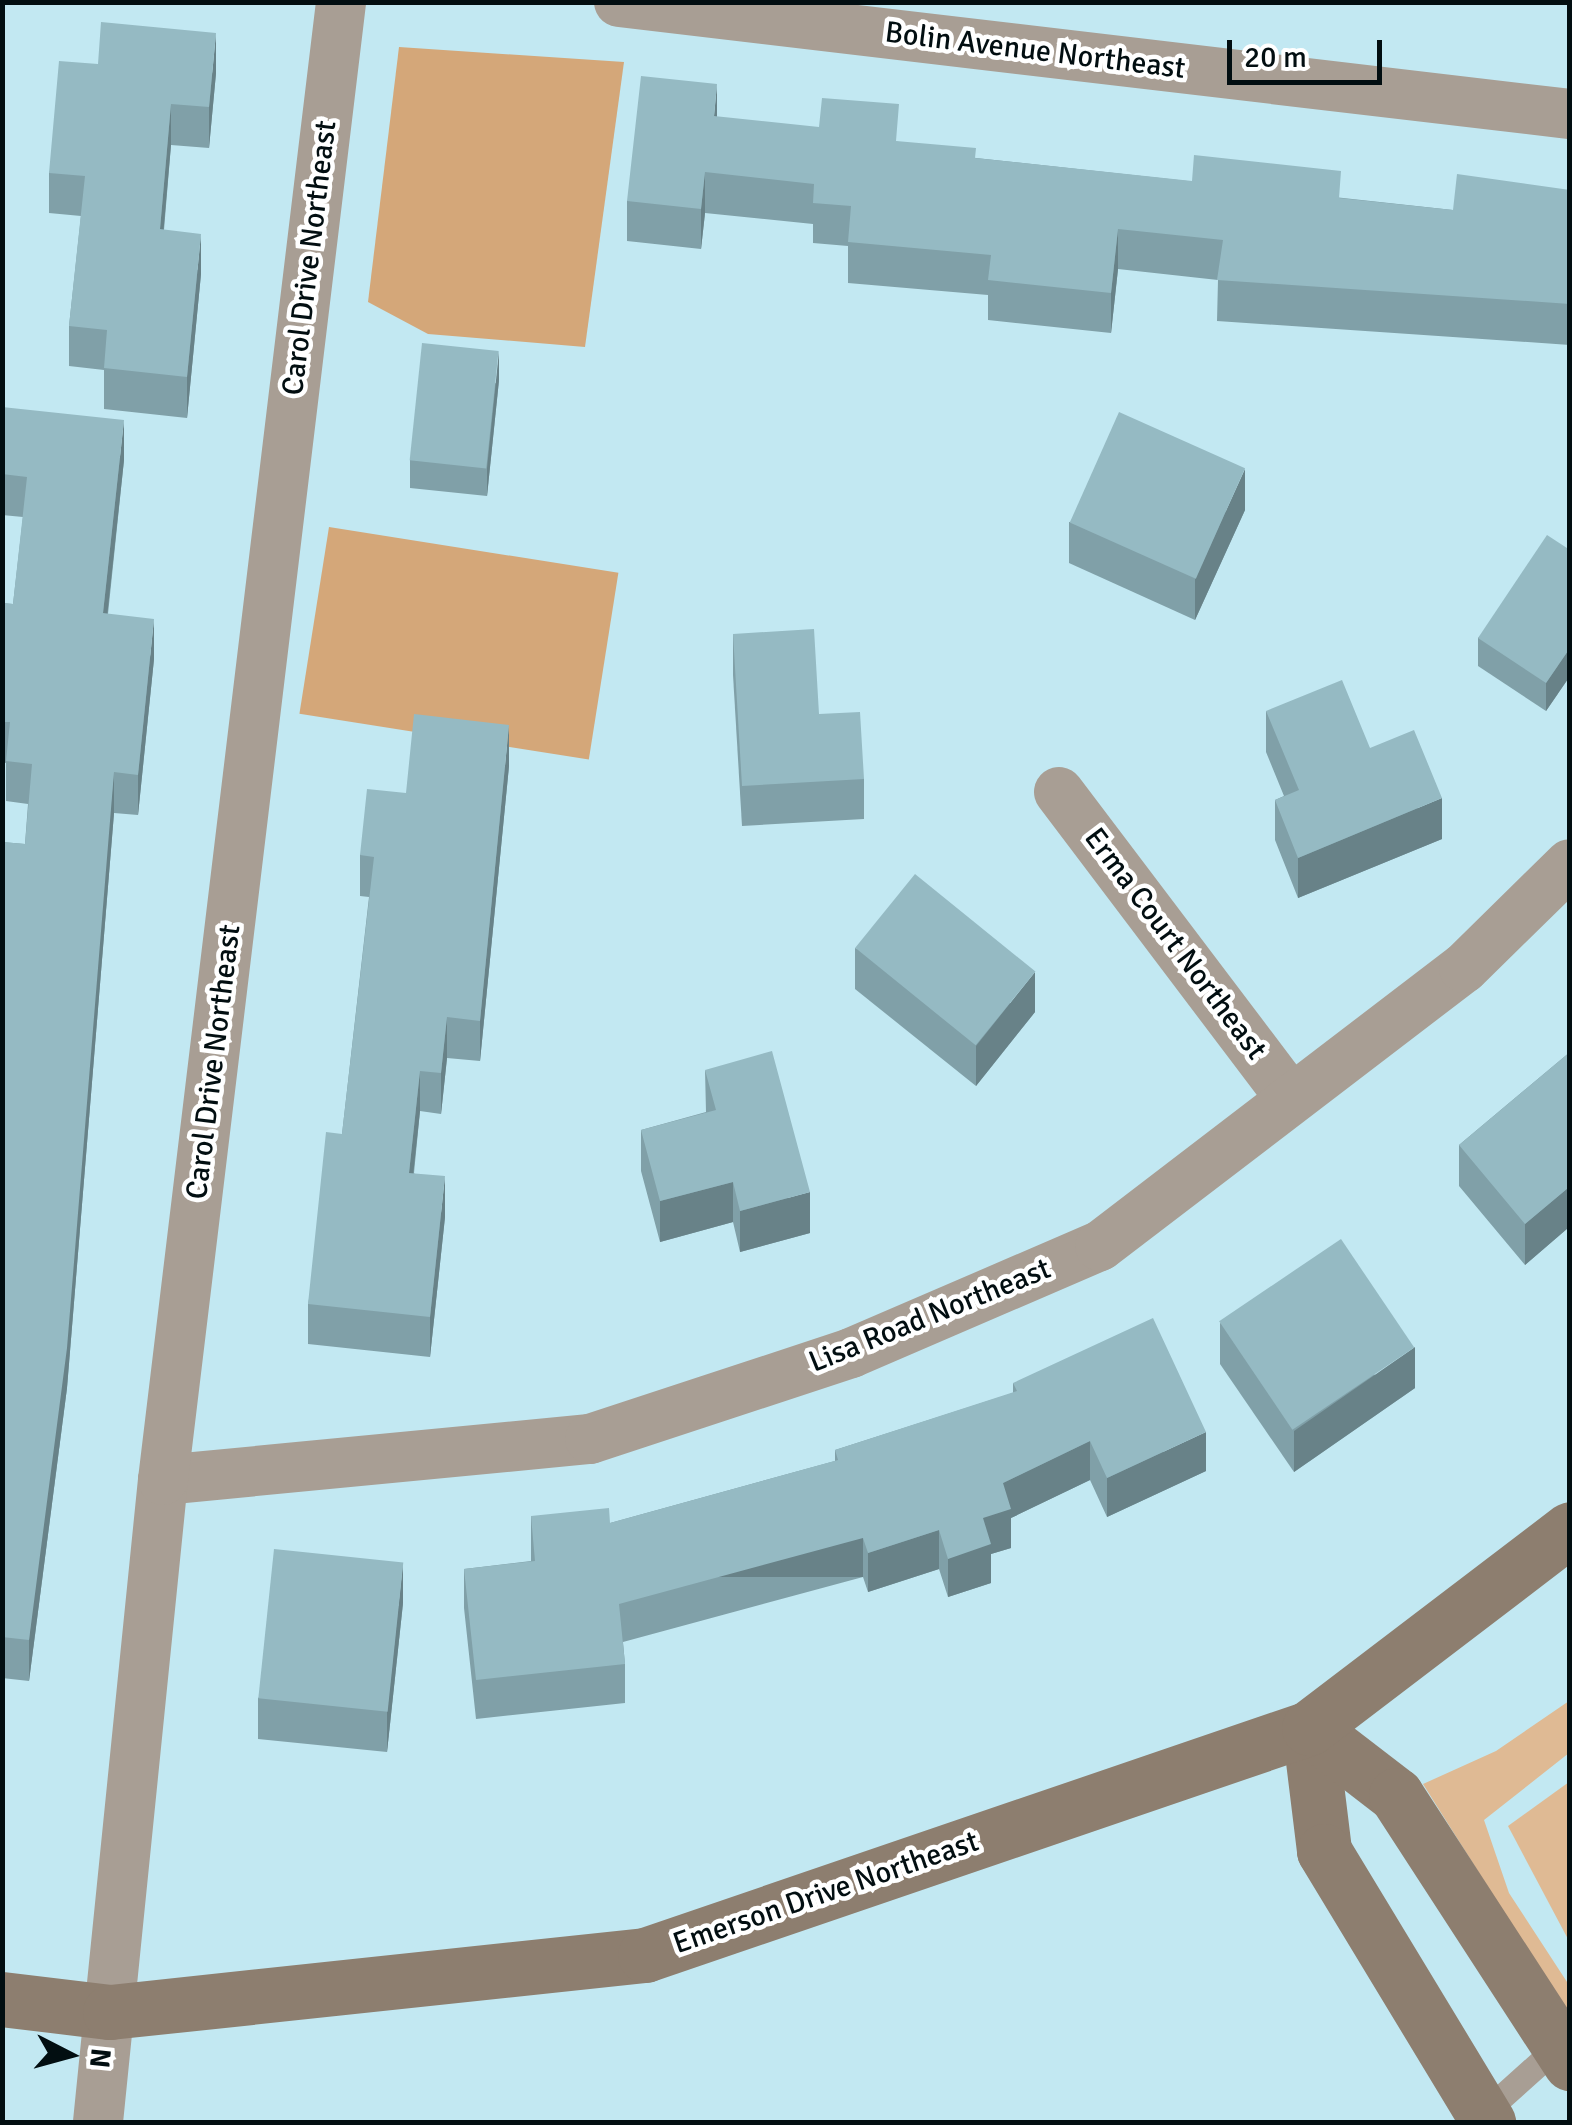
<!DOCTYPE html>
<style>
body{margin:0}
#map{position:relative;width:1572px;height:2125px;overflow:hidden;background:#c2e8f2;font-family:Signika,sans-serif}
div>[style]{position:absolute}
.green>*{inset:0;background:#dfba94}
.forest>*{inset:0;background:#d4a779;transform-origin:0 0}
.lane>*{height:25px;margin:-12.5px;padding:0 12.5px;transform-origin:12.5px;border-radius:12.5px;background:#a89e94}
.street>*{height:50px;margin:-25px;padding:0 25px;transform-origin:25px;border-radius:25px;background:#a89e94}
.secondary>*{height:55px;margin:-27.5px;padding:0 27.5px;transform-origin:27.5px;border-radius:27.5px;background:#8d7e6f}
.wall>*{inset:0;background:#80a0a8}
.shaded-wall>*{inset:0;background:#688288;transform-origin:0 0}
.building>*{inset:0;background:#95bac3;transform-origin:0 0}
span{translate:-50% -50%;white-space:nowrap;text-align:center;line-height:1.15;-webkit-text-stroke:9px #fff;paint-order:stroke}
.street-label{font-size:30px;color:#020e11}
.frame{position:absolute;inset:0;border:5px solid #020e11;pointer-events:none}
.north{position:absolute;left:20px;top:2005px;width:100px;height:100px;-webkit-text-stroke:8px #fff;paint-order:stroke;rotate:96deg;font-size:28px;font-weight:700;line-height:40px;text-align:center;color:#020e11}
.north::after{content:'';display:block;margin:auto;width:35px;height:45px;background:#020e11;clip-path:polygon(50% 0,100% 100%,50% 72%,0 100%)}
.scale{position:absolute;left:1227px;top:40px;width:155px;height:45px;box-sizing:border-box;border:5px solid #020e11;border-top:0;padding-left:12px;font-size:30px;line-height:35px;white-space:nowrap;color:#020e11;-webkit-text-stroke:8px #fff;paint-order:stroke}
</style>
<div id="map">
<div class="green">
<div style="clip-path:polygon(1569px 1701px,1569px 1753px,1484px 1820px,1509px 1893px,1569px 1985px,1569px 2016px,1423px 1784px,1496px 1751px)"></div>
<div style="clip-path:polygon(1569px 1782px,1569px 1941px,1508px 1826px)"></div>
</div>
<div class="forest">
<div style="clip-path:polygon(399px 47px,624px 62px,585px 347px,428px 334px,368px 302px)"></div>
<div style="left:329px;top:527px;width:293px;height:189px;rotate:9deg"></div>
</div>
<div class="lane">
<div style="left:1478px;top:2118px;width:105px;rotate:-41.9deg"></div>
</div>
<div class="street">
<div style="left:619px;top:2px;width:958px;rotate:6.72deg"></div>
<div style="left:1059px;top:792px;width:383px;rotate:52.9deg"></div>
<div style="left:163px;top:1480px;width:429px;rotate:-5.5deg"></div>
<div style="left:590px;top:1439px;width:275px;rotate:-18.2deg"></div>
<div style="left:851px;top:1353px;width:271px;rotate:-23.3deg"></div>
<div style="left:1100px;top:1246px;width:458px;rotate:-37.4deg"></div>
<div style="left:1464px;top:968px;width:148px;rotate:-44.5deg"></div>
<div style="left:98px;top:2122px;width:645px;rotate:-84.22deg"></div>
<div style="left:163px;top:1480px;width:1489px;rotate:-83.13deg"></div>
</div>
<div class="secondary">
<div style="left:1309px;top:1728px;width:124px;rotate:83deg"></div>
<div style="left:1324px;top:1851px;width:317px;rotate:58.8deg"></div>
<div style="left:1309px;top:1728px;width:110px;rotate:37.6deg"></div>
<div style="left:1396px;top:1795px;width:320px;rotate:57deg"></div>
<div style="left:2px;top:1999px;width:109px;rotate:6.9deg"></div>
<div style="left:110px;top:2012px;width:538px;rotate:-6.08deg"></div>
<div style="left:645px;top:1955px;width:702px;rotate:-18.87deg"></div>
<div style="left:1309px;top:1728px;width:328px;rotate:-37.3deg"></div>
</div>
<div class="wall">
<div style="clip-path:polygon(98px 64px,216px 73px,209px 148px,171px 145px,164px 230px,201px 274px,187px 418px,104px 409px,104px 370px,69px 366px,69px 326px,81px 216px,49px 213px,49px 173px)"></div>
<div style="clip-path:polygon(717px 117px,899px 142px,976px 158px,1453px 210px,1570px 190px,1570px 345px,1217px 321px,1218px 280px,1118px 269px,1111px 333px,988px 320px,988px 295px,848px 283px,848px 246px,813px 243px,813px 224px,705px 213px,701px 249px,627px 241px,627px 201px)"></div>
<div style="clip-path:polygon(499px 380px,487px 496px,410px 488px,410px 460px)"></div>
<div style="clip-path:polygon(2px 407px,124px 460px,108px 614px,154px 659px,138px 815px,114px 813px,67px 1388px,29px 1681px,2px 1678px,2px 842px,25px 844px,28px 804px,6px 801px,6px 763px,2px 762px,2px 603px,13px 604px,23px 517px,2px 515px)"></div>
<div style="clip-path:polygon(1245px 510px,1195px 620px,1069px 563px,1069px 522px)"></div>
<div style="clip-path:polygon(1570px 550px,1570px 676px,1546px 711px,1478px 666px,1478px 638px)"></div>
<div style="clip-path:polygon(733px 634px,819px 714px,864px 779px,864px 819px,742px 826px,733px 675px)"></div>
<div style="clip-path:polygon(1266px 711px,1370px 748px,1442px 839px,1298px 898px,1275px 840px,1275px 800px,1284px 796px,1266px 752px)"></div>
<div style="clip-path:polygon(509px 766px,480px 1061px,447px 1058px,441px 1114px,420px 1111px,414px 1173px,445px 1217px,430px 1357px,308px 1344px,308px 1304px,342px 1134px,369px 897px,360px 896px,360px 855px,406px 793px)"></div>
<div style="clip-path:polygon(855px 948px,1035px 1012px,976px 1086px,855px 989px)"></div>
<div style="clip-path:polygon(1570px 1052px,1570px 1230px,1568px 1228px,1525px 1265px,1459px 1186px,1459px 1145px)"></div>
<div style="clip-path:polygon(705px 1070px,810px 1233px,740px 1252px,733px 1222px,660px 1242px,641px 1171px,641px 1130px,706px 1112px)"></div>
<div style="clip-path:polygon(1220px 1323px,1415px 1388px,1294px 1472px,1220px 1364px)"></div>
<div style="clip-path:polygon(1013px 1383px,1206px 1471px,1107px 1517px,1090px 1480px,1011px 1518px,1011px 1548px,991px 1554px,991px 1583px,948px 1597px,939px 1569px,868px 1592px,863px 1577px,623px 1642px,625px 1664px,625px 1703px,476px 1719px,464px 1608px,464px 1569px,531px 1561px,531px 1516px,610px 1523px,835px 1461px,835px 1450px,1013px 1393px)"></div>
<div style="clip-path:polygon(403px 1603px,387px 1752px,258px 1739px,258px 1698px)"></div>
</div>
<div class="shaded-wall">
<div style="clip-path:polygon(216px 33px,216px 73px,209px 148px,209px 107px)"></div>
<div style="clip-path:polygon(717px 84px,717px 124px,714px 116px)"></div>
<div style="clip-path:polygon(171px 104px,171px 145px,160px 270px,160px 229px)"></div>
<div style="clip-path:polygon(705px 172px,705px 213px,701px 249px,701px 209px)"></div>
<div style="clip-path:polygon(1118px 229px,1118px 269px,1111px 333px,1111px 293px)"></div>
<div style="clip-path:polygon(201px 234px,201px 274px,187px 418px,187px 377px)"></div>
<div style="clip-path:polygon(499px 351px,499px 380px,487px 496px,487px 468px)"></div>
<div style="clip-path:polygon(124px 420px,124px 460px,103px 654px,103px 613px)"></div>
<div style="clip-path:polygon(1245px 469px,1245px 510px,1195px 620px,1195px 579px)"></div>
<div style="clip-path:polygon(154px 619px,154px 659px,138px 815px,138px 775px)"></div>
<div style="clip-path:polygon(1570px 648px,1570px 676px,1546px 711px,1546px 683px)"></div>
<div style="clip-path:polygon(509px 725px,509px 766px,480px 1061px,480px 1021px)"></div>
<div style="clip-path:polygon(114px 772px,114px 813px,67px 1388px,29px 1681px,29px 1640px)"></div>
<div style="clip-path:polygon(1442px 798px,1442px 839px,1298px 898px,1298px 858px)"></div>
<div style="clip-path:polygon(1035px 972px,1035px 1012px,976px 1086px,976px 1046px)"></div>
<div style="clip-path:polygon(447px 1017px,447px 1058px,441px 1114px,441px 1073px)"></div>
<div style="clip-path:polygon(420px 1071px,420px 1111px,409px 1213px,409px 1173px)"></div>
<div style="clip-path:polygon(445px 1176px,445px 1217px,430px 1357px,430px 1317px)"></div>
<div style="clip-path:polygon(733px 1182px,733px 1222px,660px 1242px,660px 1201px)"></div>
<div style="clip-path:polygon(1568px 1188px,1568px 1228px,1525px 1265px,1525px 1224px)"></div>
<div style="clip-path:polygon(810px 1192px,810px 1233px,740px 1252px,740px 1211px)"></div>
<div style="clip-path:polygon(1415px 1347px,1415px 1388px,1294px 1472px,1294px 1431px)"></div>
<div style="clip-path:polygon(1206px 1432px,1206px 1471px,1107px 1517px,1107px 1478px)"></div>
<div style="clip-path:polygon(1090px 1441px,1090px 1480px,1011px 1518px,1011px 1548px,991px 1554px,991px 1583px,948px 1597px,948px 1559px,983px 1518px,1003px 1483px)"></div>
<div style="clip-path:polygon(939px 1530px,939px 1569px,868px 1592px,868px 1553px)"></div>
<div style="left:863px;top:1538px;width:39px;height:253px;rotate:90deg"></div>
<div style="clip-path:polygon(403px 1563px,403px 1603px,387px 1752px,387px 1712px)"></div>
</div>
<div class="building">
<div style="clip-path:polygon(101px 22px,216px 33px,209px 107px,171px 104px,160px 229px,201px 234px,187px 377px,104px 368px,107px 330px,69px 326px,85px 176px,49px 173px,59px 61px,98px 64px)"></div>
<div style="clip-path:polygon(641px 76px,717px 84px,714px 116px,819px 127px,822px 98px,899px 104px,896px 141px,976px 148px,975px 158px,1192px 181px,1194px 155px,1341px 171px,1339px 198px,1453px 210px,1457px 174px,1570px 190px,1570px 304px,1217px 280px,1223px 240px,1118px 229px,1111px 293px,988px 280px,991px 255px,848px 242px,851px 206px,813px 203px,814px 184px,705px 172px,701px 209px,627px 201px)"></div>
<div style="left:422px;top:343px;width:77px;height:118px;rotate:6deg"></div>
<div style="clip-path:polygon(2px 407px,124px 420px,103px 613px,154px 619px,138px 775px,114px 772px,67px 1348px,29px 1640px,2px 1637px,2px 842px,25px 844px,32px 764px,6px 761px,10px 722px,2px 722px,2px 603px,13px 604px,27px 477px,2px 474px)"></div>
<div style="left:1119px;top:412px;width:138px;height:121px;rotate:24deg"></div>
<div style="clip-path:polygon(1547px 535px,1570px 550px,1570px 648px,1546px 683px,1478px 638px)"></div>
<div style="clip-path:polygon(814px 629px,819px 714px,860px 712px,864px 779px,742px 786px,733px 634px)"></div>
<div style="clip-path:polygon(1342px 680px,1370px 748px,1414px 730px,1442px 798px,1298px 858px,1275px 800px,1299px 790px,1266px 711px)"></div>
<div style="clip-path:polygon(414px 714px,509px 725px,480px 1021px,447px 1017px,441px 1073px,420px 1071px,409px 1173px,445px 1176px,430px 1317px,308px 1304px,326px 1132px,342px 1134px,374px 857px,360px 855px,367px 789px,406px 793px)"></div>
<div style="left:915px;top:874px;width:155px;height:95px;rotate:39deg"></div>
<div style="clip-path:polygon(772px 1051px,810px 1192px,740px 1211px,733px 1182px,660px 1201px,641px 1130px,716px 1110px,705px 1070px)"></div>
<div style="clip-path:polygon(1570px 1052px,1570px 1189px,1568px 1188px,1525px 1224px,1459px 1145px)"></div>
<div style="left:1341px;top:1239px;width:131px;height:147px;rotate:56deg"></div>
<div style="clip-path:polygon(1153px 1318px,1206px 1432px,1107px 1478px,1090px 1441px,1003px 1483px,1011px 1509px,983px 1518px,991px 1544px,948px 1559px,939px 1530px,868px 1553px,863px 1538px,619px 1604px,625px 1664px,476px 1680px,464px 1569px,535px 1561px,531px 1516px,609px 1508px,610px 1523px,838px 1460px,835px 1450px,1017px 1391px,1013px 1383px)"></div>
<div style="left:274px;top:1549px;width:130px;height:150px;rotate:6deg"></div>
</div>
<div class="street-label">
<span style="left:1035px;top:51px;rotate:7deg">Bolin Avenue Northeast</span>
<span style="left:310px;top:258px;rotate:-83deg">Carol Drive Northeast</span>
<span style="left:1175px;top:944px;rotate:53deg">Erma Court Northeast</span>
<span style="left:214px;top:1062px;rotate:-83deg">Carol Drive Northeast</span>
<span style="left:930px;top:1316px;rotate:-22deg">Lisa Road Northeast</span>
<span style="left:826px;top:1893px;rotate:-19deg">Emerson Drive Northeast</span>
</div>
<div class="frame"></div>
<div class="north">N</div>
<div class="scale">20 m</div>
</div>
